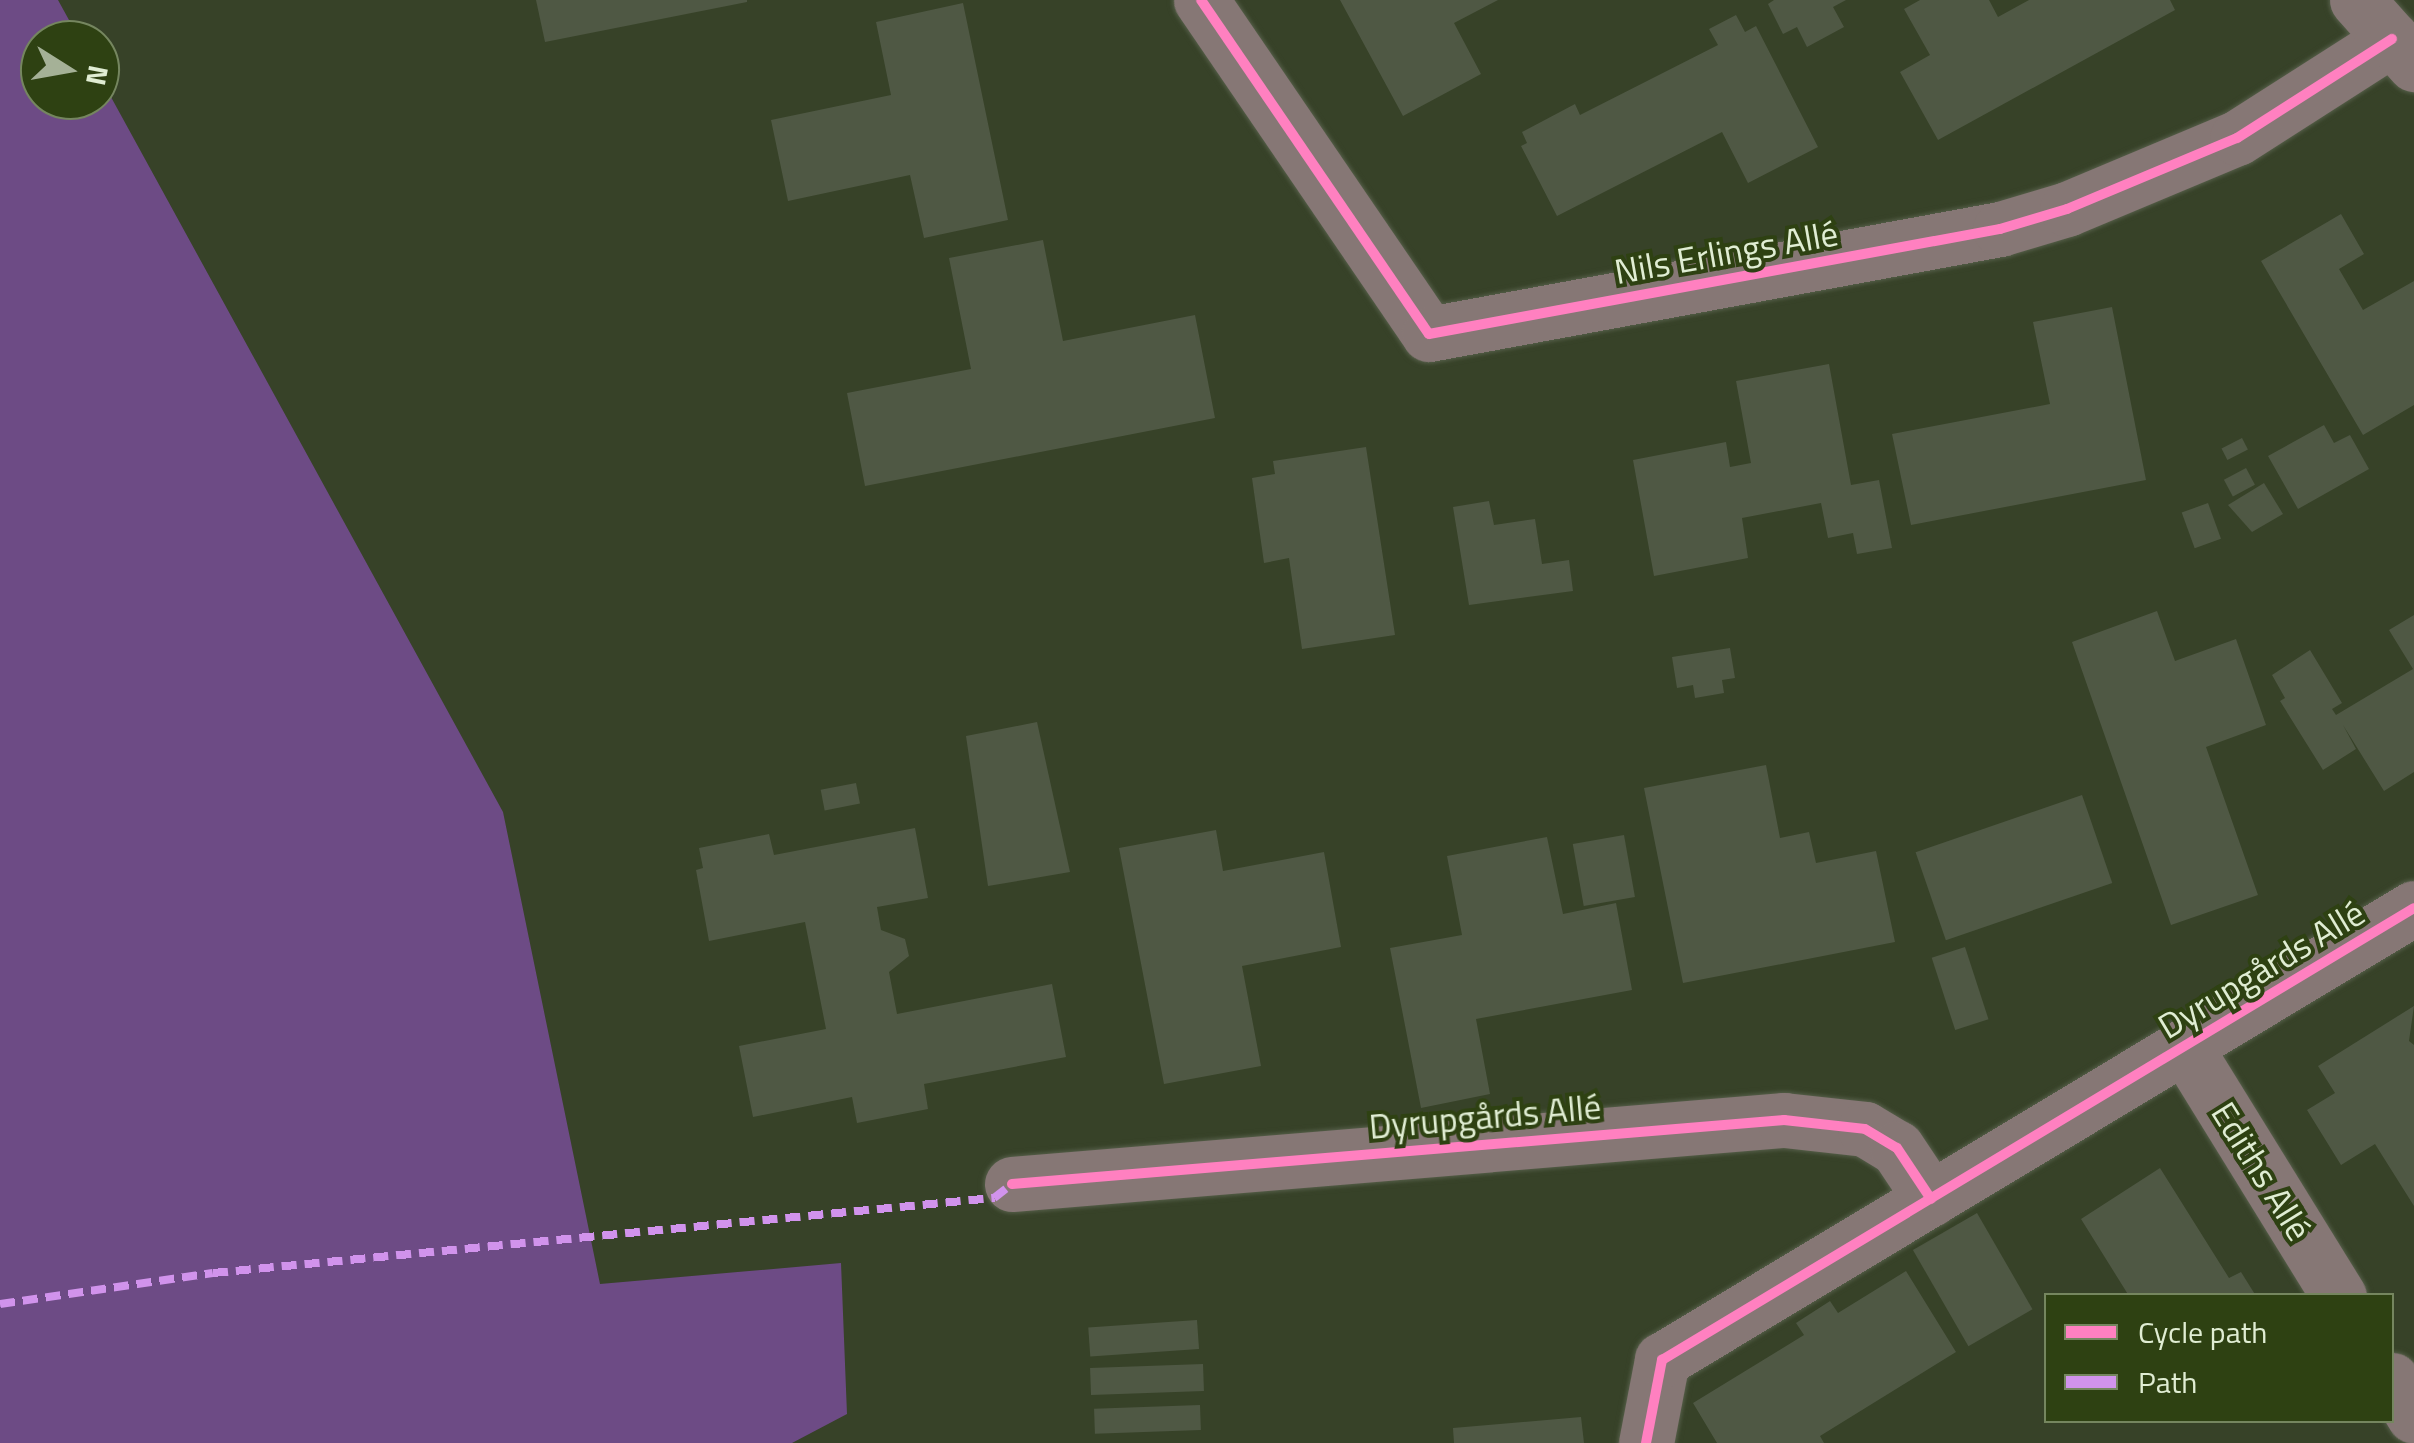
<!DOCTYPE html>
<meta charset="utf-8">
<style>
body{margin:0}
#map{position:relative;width:2414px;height:1443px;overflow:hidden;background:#374228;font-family:"Titillium Web",sans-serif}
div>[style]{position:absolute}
.green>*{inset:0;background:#6d4b85}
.building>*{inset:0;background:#4f5844;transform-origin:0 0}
.roads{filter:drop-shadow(0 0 2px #555e49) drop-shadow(0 0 2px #555e49)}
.street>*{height:55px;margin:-27.5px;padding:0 27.5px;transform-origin:27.5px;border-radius:27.5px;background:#867775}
.quiet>*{height:8px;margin-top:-4px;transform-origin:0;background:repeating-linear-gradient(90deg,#d193ec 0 15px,transparent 0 23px)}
.cycleway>*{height:10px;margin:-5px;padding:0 5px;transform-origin:5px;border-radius:5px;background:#ff80c0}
span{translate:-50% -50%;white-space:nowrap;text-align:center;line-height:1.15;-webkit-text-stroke:8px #2e4112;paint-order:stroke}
.street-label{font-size:35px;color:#e0edd3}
.legend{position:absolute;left:2044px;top:1293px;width:350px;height:130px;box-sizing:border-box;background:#2e4112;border:2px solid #75865f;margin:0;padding:12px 18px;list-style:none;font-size:30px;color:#e0edd3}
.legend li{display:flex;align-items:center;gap:20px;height:50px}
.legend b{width:50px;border:2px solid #75865f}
.north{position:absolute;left:20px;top:20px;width:100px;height:100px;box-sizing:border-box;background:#2e4112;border:2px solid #75865f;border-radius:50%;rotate:101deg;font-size:28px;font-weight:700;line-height:40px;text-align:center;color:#e0edd3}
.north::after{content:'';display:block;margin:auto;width:35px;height:45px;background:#a5b197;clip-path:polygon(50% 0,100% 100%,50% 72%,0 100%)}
</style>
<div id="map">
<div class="green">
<div style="clip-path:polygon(0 0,58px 0,80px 40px,40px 40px,40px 100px,100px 100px,100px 77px,503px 812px,600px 1284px,841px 1263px,847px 1414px,792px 1443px,0 1443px)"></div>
</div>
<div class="building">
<div style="clip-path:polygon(536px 0,747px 0,747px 2px,545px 42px)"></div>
<div style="clip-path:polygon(1340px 0,1498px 0,1454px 23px,1481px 74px,1403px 116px)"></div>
<div style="clip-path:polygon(1774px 0,1846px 0,1833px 7px,1844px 27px,1807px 47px,1797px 27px,1783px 34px,1768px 4px)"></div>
<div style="clip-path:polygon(1920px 0,1989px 0,1998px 17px,2029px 0,2170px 0,2175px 10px,1938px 140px,1900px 72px,1930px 55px,1904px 9px)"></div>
<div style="clip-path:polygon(963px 3px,1008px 220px,924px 238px,910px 175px,788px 201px,771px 120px,891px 95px,876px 22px)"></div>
<div style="clip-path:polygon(1736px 15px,1745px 32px,1756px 26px,1818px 147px,1748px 183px,1722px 132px,1557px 216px,1521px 146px,1527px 143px,1522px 132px,1575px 104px,1580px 115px,1718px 45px,1709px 29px)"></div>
<div style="clip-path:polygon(2341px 214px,2364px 254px,2339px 269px,2363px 310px,2414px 281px,2414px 405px,2363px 435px,2261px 261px)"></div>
<div style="clip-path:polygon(1043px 240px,1063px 341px,1195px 315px,1215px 418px,865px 486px,847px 393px,971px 369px,949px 258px)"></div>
<div style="clip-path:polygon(2112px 307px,2146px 480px,1911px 525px,1892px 434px,2050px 404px,2033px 322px)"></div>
<div style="clip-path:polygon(1829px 364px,1851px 485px,1879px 480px,1892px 548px,1857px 554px,1853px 533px,1828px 538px,1821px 503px,1742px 518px,1748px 558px,1654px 576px,1633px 460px,1726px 442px,1730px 467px,1751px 463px,1736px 381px)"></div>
<div style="clip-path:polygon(2324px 425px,2334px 443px,2350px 435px,2369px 469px,2298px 509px,2268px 456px)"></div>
<div style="left:2242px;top:438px;width:13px;height:23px;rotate:63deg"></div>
<div style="clip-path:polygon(1366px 447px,1395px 635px,1302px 649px,1289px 558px,1264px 563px,1252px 478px,1275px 474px,1273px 461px)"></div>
<div style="left:2246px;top:468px;width:19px;height:25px;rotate:62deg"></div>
<div style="clip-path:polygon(2264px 483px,2283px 514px,2252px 532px,2228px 505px)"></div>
<div style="clip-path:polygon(1489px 501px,1494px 525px,1535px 519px,1542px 564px,1569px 560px,1573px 591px,1469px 605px,1453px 507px)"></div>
<div style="left:2208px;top:503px;width:38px;height:28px;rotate:70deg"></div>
<div style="clip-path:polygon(2157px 611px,2175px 661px,2236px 639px,2266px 725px,2206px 747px,2258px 895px,2171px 925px,2072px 642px)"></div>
<div style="clip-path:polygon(2414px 615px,2414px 772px,2384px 791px,2343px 725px,2356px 749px,2323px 770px,2280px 701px,2285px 698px,2272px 675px,2310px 650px,2342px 703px,2332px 709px,2336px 715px,2413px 669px,2389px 630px)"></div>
<div style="clip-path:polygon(1730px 648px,1735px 678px,1722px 680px,1724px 693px,1695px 698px,1693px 685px,1677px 688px,1672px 657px)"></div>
<div style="clip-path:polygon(1037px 722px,1070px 872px,988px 886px,966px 736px)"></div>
<div style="clip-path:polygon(1766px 765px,1780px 838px,1809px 832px,1816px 863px,1876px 851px,1895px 942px,1683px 983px,1644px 788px)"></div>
<div style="left:856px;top:783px;width:21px;height:36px;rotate:79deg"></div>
<div style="left:2082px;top:795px;width:93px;height:176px;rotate:71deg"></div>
<div style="clip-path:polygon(915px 828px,928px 898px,877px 907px,881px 930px,905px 939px,909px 956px,889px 972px,897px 1014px,1052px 984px,1066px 1057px,924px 1084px,928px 1109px,857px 1123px,852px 1097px,753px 1117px,739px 1046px,826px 1029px,805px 922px,709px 941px,696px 870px,703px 868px,699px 848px,769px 834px,774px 855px)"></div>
<div style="clip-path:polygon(1216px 830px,1223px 871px,1324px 852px,1341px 947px,1242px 966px,1261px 1066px,1164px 1084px,1119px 848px)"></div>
<div style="left:1624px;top:835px;width:63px;height:52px;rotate:80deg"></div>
<div style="clip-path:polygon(1547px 837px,1563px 914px,1616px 903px,1632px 990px,1476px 1019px,1490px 1094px,1421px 1108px,1390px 948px,1462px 935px,1447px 856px)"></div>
<div style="left:1965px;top:947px;width:76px;height:35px;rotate:72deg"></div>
<div style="clip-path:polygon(2414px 1006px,2409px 1041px,2414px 1045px,2414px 1206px,2375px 1144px,2341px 1165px,2307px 1110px,2335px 1093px,2318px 1066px)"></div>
<div style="clip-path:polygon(2160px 1168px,2229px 1278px,2241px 1272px,2256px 1296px,2129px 1296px,2081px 1219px)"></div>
<div style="left:1977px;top:1213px;width:111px;height:74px;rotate:60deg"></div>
<div style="clip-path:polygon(1906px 1271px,1956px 1352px,1820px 1436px,1824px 1443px,1717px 1443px,1693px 1403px,1804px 1335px,1796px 1323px,1830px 1301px,1838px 1313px)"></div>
<div style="left:1197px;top:1320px;width:29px;height:109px;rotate:86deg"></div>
<div style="left:1203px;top:1364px;width:27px;height:113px;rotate:88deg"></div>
<div style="left:1200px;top:1405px;width:25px;height:106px;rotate:88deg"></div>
<div style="clip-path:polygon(1581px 1417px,1584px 1443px,1454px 1443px,1453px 1428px)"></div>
</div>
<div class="roads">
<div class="street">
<div style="left:1201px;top:0;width:404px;rotate:55.7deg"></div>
<div style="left:1429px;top:334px;width:581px;rotate:-10.42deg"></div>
<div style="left:2000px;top:229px;width:70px;rotate:-16.6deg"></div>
<div style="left:2067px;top:209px;width:184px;rotate:-22.7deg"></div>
<div style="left:2237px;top:138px;width:184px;rotate:-32.6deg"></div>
<div style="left:2357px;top:0;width:86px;rotate:48.3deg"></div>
<div style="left:2185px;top:1047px;width:293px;rotate:58.3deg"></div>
<div style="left:1012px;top:1184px;width:775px;rotate:-4.74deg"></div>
<div style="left:1784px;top:1120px;width:81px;rotate:6.3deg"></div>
<div style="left:1865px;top:1129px;width:37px;rotate:31deg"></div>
<div style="left:1897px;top:1148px;width:61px;rotate:56.3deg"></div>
<div style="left:2392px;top:1380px;width:42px;rotate:58.6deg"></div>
<div style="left:1646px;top:1443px;width:85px;rotate:-79.1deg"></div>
<div style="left:1662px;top:1360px;width:877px;rotate:-31.01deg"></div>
</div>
</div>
<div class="quiet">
<div style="left:0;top:1304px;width:215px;rotate:-8.3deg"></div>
<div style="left:213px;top:1273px;width:785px;rotate:-5.49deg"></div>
<div style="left:994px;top:1198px;width:23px;rotate:-38deg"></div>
</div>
<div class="cycleway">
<div style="left:1201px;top:0;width:404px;rotate:55.7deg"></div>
<div style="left:1429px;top:334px;width:581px;rotate:-10.42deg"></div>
<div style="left:2000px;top:229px;width:70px;rotate:-16.6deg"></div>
<div style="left:2067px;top:209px;width:184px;rotate:-22.7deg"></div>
<div style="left:2237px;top:138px;width:184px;rotate:-32.6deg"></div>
<div style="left:1012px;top:1184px;width:775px;rotate:-4.74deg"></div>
<div style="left:1784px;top:1120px;width:81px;rotate:6.3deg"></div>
<div style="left:1865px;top:1129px;width:37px;rotate:31deg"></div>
<div style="left:1897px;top:1148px;width:61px;rotate:56.3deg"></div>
<div style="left:1646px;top:1443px;width:85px;rotate:-79.1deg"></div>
<div style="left:1662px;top:1360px;width:877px;rotate:-31.01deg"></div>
</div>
<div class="street-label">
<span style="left:1726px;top:252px;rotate:-10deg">Nils Erlings Allé</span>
<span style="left:2261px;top:969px;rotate:-31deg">Dyrupgårds Allé</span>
<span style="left:1485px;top:1116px;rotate:-5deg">Dyrupgårds Allé</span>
<span style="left:2262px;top:1171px;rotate:58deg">Ediths Allé</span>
</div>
<ul class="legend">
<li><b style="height:12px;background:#ff80c0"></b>Cycle path</li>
<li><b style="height:12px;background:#d193ec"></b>Path</li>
</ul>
<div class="north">N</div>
</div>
